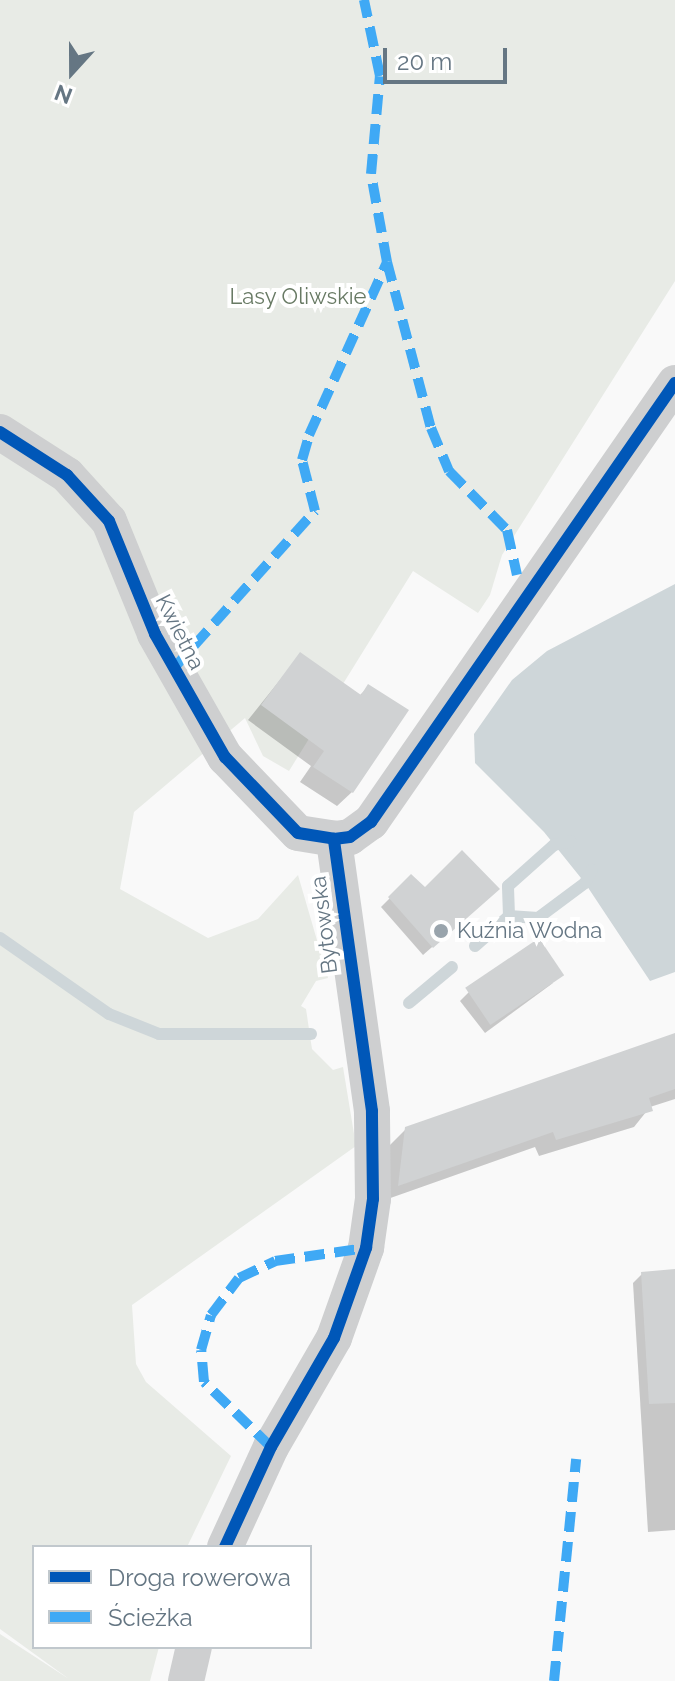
<!DOCTYPE html>
<meta charset="utf-8">
<style>
body{margin:0}
#map{position:relative;width:675px;height:1681px;overflow:hidden;background:#f9f9f9;font-family:Raleway,sans-serif}
div>[style]{position:absolute}
.green>*{inset:0;background:#e8ebe6}
.water>*{inset:0;background:#ced6d9}
.shadow>*{inset:0;background:#0003}
.stream>*{height:12px;margin:-6px;padding:0 6px;transform-origin:6px;border-radius:6px;background:#ced6d9}
.building>*{inset:0;background:#d0d2d3;transform-origin:0 0}
.street>*{height:36px;margin:-18px;padding:0 18px;transform-origin:18px;border-radius:18px;background:#cecfd0}
.quiet>*{height:10px;margin-top:-5px;transform-origin:0;background:repeating-linear-gradient(90deg,#3fa9f5 0 20px,transparent 0 30px)}
.cycleway>*{height:12px;margin:-6px;padding:0 6px;transform-origin:6px;border-radius:6px;background:#0057b8}
.dots>*{width:22px;height:22px;translate:-50% -50%;box-sizing:border-box;border:4px solid #fff;border-radius:50%}
span{translate:-50% -50%;white-space:nowrap;text-align:center;line-height:1.15;-webkit-text-stroke:8px #fff;paint-order:stroke}
.park-label{font-size:22px;color:#687a64}
.street-label{font-size:22px;color:#657683}
.poi-label{font-size:22px;color:#657683}
.left{translate:0 -50%;text-align:left}
.legend{position:absolute;left:32px;top:1545px;width:280px;height:104px;box-sizing:border-box;background:#fff;border:2px solid #c1c8cd;margin:0;padding:10px 14px;list-style:none;font-size:24px;color:#657683}
.legend li{display:flex;align-items:center;gap:16px;height:40px}
.legend b{width:40px;border:2px solid #c1c8cd}
.north{position:absolute;left:32px;top:32px;width:80px;height:80px;-webkit-text-stroke:6px #fff;paint-order:stroke;rotate:201deg;font-size:22px;font-weight:700;line-height:32px;text-align:center;color:#657683}
.north::after{content:'';display:block;margin:auto;width:28px;height:36px;background:#657683;clip-path:polygon(50% 0,100% 100%,50% 72%,0 100%)}
.scale{position:absolute;left:383px;top:48px;width:124px;height:36px;box-sizing:border-box;border:4px solid #657683;border-top:0;padding-left:10px;font-size:24px;line-height:28px;white-space:nowrap;color:#657683;-webkit-text-stroke:6px #fff;paint-order:stroke}
</style>
<div id="map">
<div class="green">
<div style="clip-path:polygon(0 0,675px 0,675px 281px,502px 555px,490px 595px,478px 613px,413px 571px,289px 771px,263px 756px,245px 718px,134px 812px,120px 889px,208px 938px,258px 919px,298px 875px,328px 978px,316px 981px,301px 1006px,306px 1009px,312px 1049px,333px 1070px,343px 1067px,356px 1146px,132px 1305px,136px 1364px,146px 1382px,231px 1456px,187px 1547px,34px 1547px,34px 1647px,159px 1647px,150px 1681px,0 1681px,0 1634px,69px 1679px,0 1629px)"></div>
</div>
<div class="water">
<div style="clip-path:polygon(675px 584px,675px 972px,650px 981px,585px 883px,544px 832px,475px 763px,474px 734px,512px 680px,547px 651px)"></div>
</div>
<div class="shadow">
<div style="clip-path:polygon(300px 655px,359px 696px,369px 686px,352px 792px,337px 806px,300px 782px,311px 766px,248px 720px)"></div>
<div style="clip-path:polygon(411px 877px,425px 889px,489px 897px,423px 955px,381px 907px)"></div>
<div style="clip-path:polygon(553px 983px,485px 1033px,460px 1001px,469px 992px)"></div>
<div style="clip-path:polygon(675px 1035px,675px 1099px,650px 1107px,634px 1127px,539px 1156px,535px 1147px,382px 1201px,388px 1147px,406px 1129px)"></div>
<div style="clip-path:polygon(675px 1271px,675px 1530px,648px 1532px,633px 1283px,642px 1274px)"></div>
</div>
<div class="stream">
<div style="left:509px;top:916px;width:30px;rotate:-92deg"></div>
<div style="left:508px;top:886px;width:62px;rotate:-41.7deg"></div>
<div style="left:554px;top:845px;width:17px;rotate:-13deg"></div>
<div style="left:0;top:938px;width:133px;rotate:34.9deg"></div>
<div style="left:109px;top:1014px;width:54px;rotate:21.8deg"></div>
<div style="left:159px;top:1034px;width:152px"></div>
<div style="left:475px;top:946px;width:45px;rotate:-41.4deg"></div>
<div style="left:509px;top:916px;width:29px;rotate:4deg"></div>
<div style="left:538px;top:918px;width:59px;rotate:-36.7deg"></div>
<div style="left:585px;top:883px;width:15px;rotate:-62deg"></div>
<div style="left:409px;top:1003px;width:56px;rotate:-39.9deg"></div>
</div>
<div class="building">
<div style="clip-path:polygon(300px 652px,361px 695px,368px 684px,409px 710px,353px 793px,313px 767px,324px 751px,261px 705px)"></div>
<div style="clip-path:polygon(462px 850px,500px 889px,433px 948px,388px 897px,411px 874px,425px 887px)"></div>
<div style="left:539px;top:938px;width:45px;height:89px;rotate:56deg"></div>
<div style="clip-path:polygon(675px 1033px,675px 1089px,649px 1098px,653px 1111px,556px 1140px,553px 1132px,398px 1186px,405px 1127px)"></div>
<div style="clip-path:polygon(675px 1269px,675px 1403px,649px 1404px,641px 1272px)"></div>
</div>
<div class="street">
<div style="left:0;top:432px;width:80px;rotate:32.7deg"></div>
<div style="left:67px;top:475px;width:62px;rotate:47.6deg"></div>
<div style="left:109px;top:521px;width:122px;rotate:67.8deg"></div>
<div style="left:155px;top:634px;width:142px;rotate:60.4deg"></div>
<div style="left:225px;top:757px;width:105px;rotate:46.2deg"></div>
<div style="left:298px;top:833px;width:36px;rotate:9deg"></div>
<div style="left:334px;top:839px;width:16px;rotate:-7deg"></div>
<div style="left:350px;top:837px;width:26px;rotate:-36deg"></div>
<div style="left:371px;top:822px;width:534px;rotate:-55.3deg"></div>
<div style="left:225px;top:1547px;width:110px;rotate:-65.3deg"></div>
<div style="left:271px;top:1447px;width:126px;rotate:-60deg"></div>
<div style="left:334px;top:1338px;width:96px;rotate:-70.4deg"></div>
<div style="left:366px;top:1248px;width:49px;rotate:-81.9deg"></div>
<div style="left:373px;top:1199px;width:88px;rotate:-90.7deg"></div>
<div style="left:372px;top:1111px;width:275px;rotate:-98deg"></div>
<div style="left:186px;top:1681px;width:35px;rotate:-77deg"></div>
</div>
<div class="quiet">
<div style="left:387px;top:262px;width:172px;rotate:75.2deg"></div>
<div style="left:431px;top:428px;width:47px;rotate:67.3deg"></div>
<div style="left:449px;top:471px;width:83px;rotate:45.5deg"></div>
<div style="left:507px;top:530px;width:46px;rotate:77.5deg"></div>
<div style="left:174px;top:668px;width:211px;rotate:-48.1deg"></div>
<div style="left:315px;top:511px;width:53px;rotate:-104.3deg"></div>
<div style="left:302px;top:460px;width:26px;rotate:-74deg"></div>
<div style="left:309px;top:435px;width:190px;rotate:-65.7deg"></div>
<div style="left:387px;top:262px;width:89px;rotate:-100.3deg"></div>
<div style="left:371px;top:174px;width:98px;rotate:-84.8deg"></div>
<div style="left:380px;top:76px;width:78px;rotate:-101.9deg"></div>
<div style="left:271px;top:1447px;width:93px;rotate:-135.9deg"></div>
<div style="left:204px;top:1382px;width:32px;rotate:-95deg"></div>
<div style="left:201px;top:1350px;width:36px;rotate:-74deg"></div>
<div style="left:211px;top:1315px;width:46px;rotate:-52.9deg"></div>
<div style="left:239px;top:1278px;width:40px;rotate:-25deg"></div>
<div style="left:275px;top:1261px;width:92px;rotate:-8.1deg"></div>
<div style="left:554px;top:1681px;width:223px;rotate:-84.3deg"></div>
</div>
<div class="cycleway">
<div style="left:0;top:432px;width:80px;rotate:32.7deg"></div>
<div style="left:67px;top:475px;width:62px;rotate:47.6deg"></div>
<div style="left:109px;top:521px;width:122px;rotate:67.8deg"></div>
<div style="left:155px;top:634px;width:142px;rotate:60.4deg"></div>
<div style="left:225px;top:757px;width:105px;rotate:46.2deg"></div>
<div style="left:298px;top:833px;width:36px;rotate:9deg"></div>
<div style="left:334px;top:839px;width:16px;rotate:-7deg"></div>
<div style="left:350px;top:837px;width:26px;rotate:-36deg"></div>
<div style="left:371px;top:822px;width:534px;rotate:-55.3deg"></div>
<div style="left:225px;top:1547px;width:110px;rotate:-65.3deg"></div>
<div style="left:271px;top:1447px;width:126px;rotate:-60deg"></div>
<div style="left:334px;top:1338px;width:96px;rotate:-70.4deg"></div>
<div style="left:366px;top:1248px;width:49px;rotate:-81.9deg"></div>
<div style="left:373px;top:1199px;width:88px;rotate:-90.7deg"></div>
<div style="left:372px;top:1111px;width:275px;rotate:-98deg"></div>
</div>
<div class="dots">
<div style="left:441px;top:931px;background:#99a4ac"></div>
</div>
<div class="park-label">
<span style="left:298px;top:297px">Lasy Oliwskie</span>
</div>
<div class="street-label">
<span style="left:180px;top:632px;rotate:63deg">Kwietna</span>
<span style="left:324px;top:925px;rotate:-97deg">Bytowska</span>
</div>
<div class="poi-label">
<span class="left" style="left:457px;top:931px">Kuźnia Wodna</span>
</div>
<ul class="legend">
<li><b style="height:10px;background:#0057b8"></b>Droga rowerowa</li>
<li><b style="height:10px;background:#3fa9f5"></b>Ścieżka</li>
</ul>
<div class="north">N</div>
<div class="scale">20 m</div>
</div>
